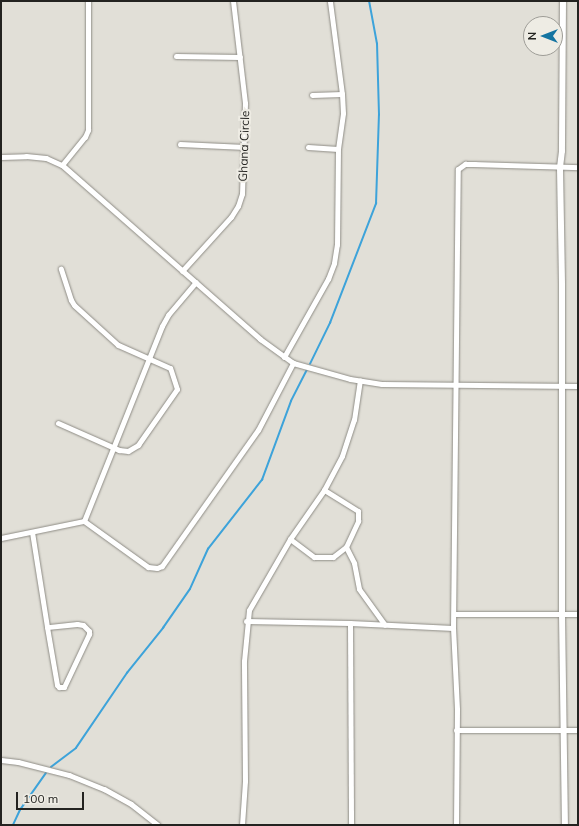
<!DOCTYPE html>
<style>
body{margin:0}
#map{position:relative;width:579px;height:826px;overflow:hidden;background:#e1dfd7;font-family:Mulish,sans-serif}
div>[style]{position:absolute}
.stream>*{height:1.5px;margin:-0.75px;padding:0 0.75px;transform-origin:0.75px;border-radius:0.75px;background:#3da3da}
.roads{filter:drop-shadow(0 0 1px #8e8c85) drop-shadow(0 0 1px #8e8c85)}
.minor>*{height:5px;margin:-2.5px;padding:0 2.5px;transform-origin:2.5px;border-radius:2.5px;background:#fff}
.tertiary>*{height:6px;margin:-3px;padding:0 3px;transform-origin:3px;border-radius:3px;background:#fff}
span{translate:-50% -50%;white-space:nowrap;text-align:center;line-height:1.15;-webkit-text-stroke:4px #eeece4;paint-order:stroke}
.street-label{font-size:12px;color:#232320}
.frame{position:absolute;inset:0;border:2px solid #232320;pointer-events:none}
.north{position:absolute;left:523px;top:16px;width:40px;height:40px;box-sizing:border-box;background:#eeece4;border:1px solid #9d9c96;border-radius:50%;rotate:270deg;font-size:11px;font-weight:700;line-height:16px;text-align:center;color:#232320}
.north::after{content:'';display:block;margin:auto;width:14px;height:18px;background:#1474a1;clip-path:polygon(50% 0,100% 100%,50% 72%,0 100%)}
.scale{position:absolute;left:16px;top:792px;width:68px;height:18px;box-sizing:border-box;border:2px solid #232320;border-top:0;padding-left:5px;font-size:12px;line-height:14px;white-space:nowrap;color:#232320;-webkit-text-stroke:3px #eeece4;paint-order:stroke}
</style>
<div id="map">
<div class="stream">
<div style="left:310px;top:364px;width:46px;rotate:-64deg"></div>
<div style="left:330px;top:323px;width:128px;rotate:-68.9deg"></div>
<div style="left:376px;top:204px;width:89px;rotate:-88.1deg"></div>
<div style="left:379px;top:115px;width:71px;rotate:-91.6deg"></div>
<div style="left:377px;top:44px;width:44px;rotate:-100.5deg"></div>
<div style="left:51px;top:767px;width:31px;rotate:-37deg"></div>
<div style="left:76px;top:748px;width:91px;rotate:-55.8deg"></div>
<div style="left:127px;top:673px;width:58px;rotate:-51.3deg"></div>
<div style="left:163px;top:628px;width:47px;rotate:-55.3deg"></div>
<div style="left:190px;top:589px;width:44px;rotate:-65.8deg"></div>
<div style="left:208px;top:549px;width:88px;rotate:-52deg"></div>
<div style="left:262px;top:480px;width:84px;rotate:-69.8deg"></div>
<div style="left:291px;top:401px;width:35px;rotate:-63deg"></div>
<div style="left:13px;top:825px;width:17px;rotate:-65deg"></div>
<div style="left:20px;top:810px;width:45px;rotate:-54.9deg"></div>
</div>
<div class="roads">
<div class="minor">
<div style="left:176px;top:56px;width:64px;rotate:0.9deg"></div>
<div style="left:312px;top:95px;width:30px;rotate:-2deg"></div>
<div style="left:180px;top:144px;width:65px;rotate:2.6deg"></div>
<div style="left:308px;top:147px;width:30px;rotate:4deg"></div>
<div style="left:1px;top:157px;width:25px;rotate:-2deg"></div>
<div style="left:26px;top:156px;width:20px;rotate:6deg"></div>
<div style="left:46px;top:158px;width:17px;rotate:24deg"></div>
<div style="left:62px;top:165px;width:264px;rotate:41.3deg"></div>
<div style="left:260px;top:339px;width:41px;rotate:36deg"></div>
<div style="left:293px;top:363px;width:59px;rotate:15.7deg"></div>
<div style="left:350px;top:379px;width:32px;rotate:9deg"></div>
<div style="left:382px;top:384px;width:196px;rotate:0.6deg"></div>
<div style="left:62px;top:165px;width:36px;rotate:-51deg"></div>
<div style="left:85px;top:137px;width:8px;rotate:-67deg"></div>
<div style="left:88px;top:130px;width:129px;rotate:-90deg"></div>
<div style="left:182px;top:271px;width:73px;rotate:-47.8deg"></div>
<div style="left:231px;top:217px;width:13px;rotate:-58deg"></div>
<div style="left:238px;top:206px;width:13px;rotate:-72deg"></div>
<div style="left:242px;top:194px;width:91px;rotate:-88.1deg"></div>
<div style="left:245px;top:103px;width:103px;rotate:-96.7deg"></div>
<div style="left:284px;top:357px;width:90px;rotate:-60.6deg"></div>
<div style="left:328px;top:279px;width:17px;rotate:-69deg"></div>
<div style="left:334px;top:263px;width:18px;rotate:-81deg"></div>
<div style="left:337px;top:245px;width:96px;rotate:-89.4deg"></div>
<div style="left:338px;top:149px;width:36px;rotate:-82deg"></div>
<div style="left:343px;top:113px;width:19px;rotate:-93deg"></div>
<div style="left:342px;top:94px;width:94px;rotate:-97.4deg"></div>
<div style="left:58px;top:423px;width:67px;rotate:23.9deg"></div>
<div style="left:119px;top:450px;width:9px;rotate:6deg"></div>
<div style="left:128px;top:451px;width:12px;rotate:-31deg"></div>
<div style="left:138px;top:445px;width:68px;rotate:-55.1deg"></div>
<div style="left:177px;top:389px;width:22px;rotate:-108deg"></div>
<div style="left:170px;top:368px;width:57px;rotate:-156.1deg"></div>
<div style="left:118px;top:345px;width:59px;rotate:-137.7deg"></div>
<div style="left:74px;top:305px;width:6px;rotate:-121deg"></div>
<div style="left:71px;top:300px;width:33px;rotate:-108deg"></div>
<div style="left:84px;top:521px;width:210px;rotate:-68.2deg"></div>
<div style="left:162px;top:326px;width:13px;rotate:-61deg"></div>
<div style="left:168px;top:315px;width:43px;rotate:-49.7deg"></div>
<div style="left:32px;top:532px;width:96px;rotate:81deg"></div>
<div style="left:47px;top:627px;width:59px;rotate:80.2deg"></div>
<div style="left:57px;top:685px;width:3px;rotate:45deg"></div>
<div style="left:59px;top:687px;width:5px"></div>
<div style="left:64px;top:687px;width:59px;rotate:-64.7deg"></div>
<div style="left:89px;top:634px;width:3px;rotate:-90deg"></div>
<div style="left:89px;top:631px;width:8px;rotate:-135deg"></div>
<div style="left:83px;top:625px;width:6px;rotate:-171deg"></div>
<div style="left:77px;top:624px;width:30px;rotate:174deg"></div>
<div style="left:1px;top:538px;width:85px;rotate:-11.6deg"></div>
<div style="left:84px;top:521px;width:79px;rotate:35.7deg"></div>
<div style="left:148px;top:567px;width:9px;rotate:6deg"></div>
<div style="left:157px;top:568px;width:5px;rotate:-22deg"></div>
<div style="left:162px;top:566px;width:166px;rotate:-54.8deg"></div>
<div style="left:258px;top:430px;width:76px;rotate:-62.4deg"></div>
<div style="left:290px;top:539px;width:30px;rotate:37deg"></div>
<div style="left:314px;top:557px;width:19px"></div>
<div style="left:333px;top:557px;width:16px;rotate:-38deg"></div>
<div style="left:346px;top:547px;width:29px;rotate:-65deg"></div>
<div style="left:358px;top:521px;width:10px;rotate:-90deg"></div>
<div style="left:358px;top:511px;width:40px;rotate:-148deg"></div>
<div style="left:346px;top:547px;width:18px;rotate:63deg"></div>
<div style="left:354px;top:563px;width:26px;rotate:79deg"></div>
<div style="left:359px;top:589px;width:44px;rotate:54.2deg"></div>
<div style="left:454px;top:614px;width:124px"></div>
<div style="left:246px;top:621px;width:104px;rotate:1.1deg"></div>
<div style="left:350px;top:623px;width:103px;rotate:2.8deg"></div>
<div style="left:350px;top:623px;width:202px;rotate:89.7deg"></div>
<div style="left:456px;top:730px;width:122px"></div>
<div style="left:1px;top:760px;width:17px;rotate:7deg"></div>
<div style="left:18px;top:762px;width:53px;rotate:14.3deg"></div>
<div style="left:69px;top:775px;width:38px;rotate:22deg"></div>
<div style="left:104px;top:789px;width:31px;rotate:29deg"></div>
<div style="left:131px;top:804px;width:34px;rotate:38deg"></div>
<div style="left:242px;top:825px;width:44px;rotate:-86.1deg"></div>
<div style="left:245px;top:781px;width:120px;rotate:-90.5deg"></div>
<div style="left:244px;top:661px;width:51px;rotate:-84.4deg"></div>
<div style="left:249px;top:610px;width:82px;rotate:-60deg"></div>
<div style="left:290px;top:539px;width:60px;rotate:-55.2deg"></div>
<div style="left:324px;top:490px;width:38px;rotate:-62deg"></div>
<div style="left:342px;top:456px;width:38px;rotate:-72deg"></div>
<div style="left:354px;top:420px;width:40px;rotate:-81.5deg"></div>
<div style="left:456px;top:825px;width:116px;rotate:-89.5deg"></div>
<div style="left:457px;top:709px;width:81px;rotate:-92.8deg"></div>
<div style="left:453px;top:628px;width:459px;rotate:-89.4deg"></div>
<div style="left:458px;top:169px;width:9px;rotate:-36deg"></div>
<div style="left:465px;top:164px;width:10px"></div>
<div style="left:475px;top:164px;width:103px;rotate:1.7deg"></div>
</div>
<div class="tertiary">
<div style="left:563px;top:1px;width:150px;rotate:90.4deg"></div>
<div style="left:562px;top:151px;width:17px;rotate:97deg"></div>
<div style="left:560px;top:168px;width:117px;rotate:89deg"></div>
<div style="left:562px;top:285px;width:329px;rotate:90deg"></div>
<div style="left:562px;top:614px;width:211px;rotate:89.2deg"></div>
</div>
</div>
<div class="street-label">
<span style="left:244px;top:146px;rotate:-88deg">Ghana Circle</span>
</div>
<div class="frame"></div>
<div class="north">N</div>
<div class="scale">100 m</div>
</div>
